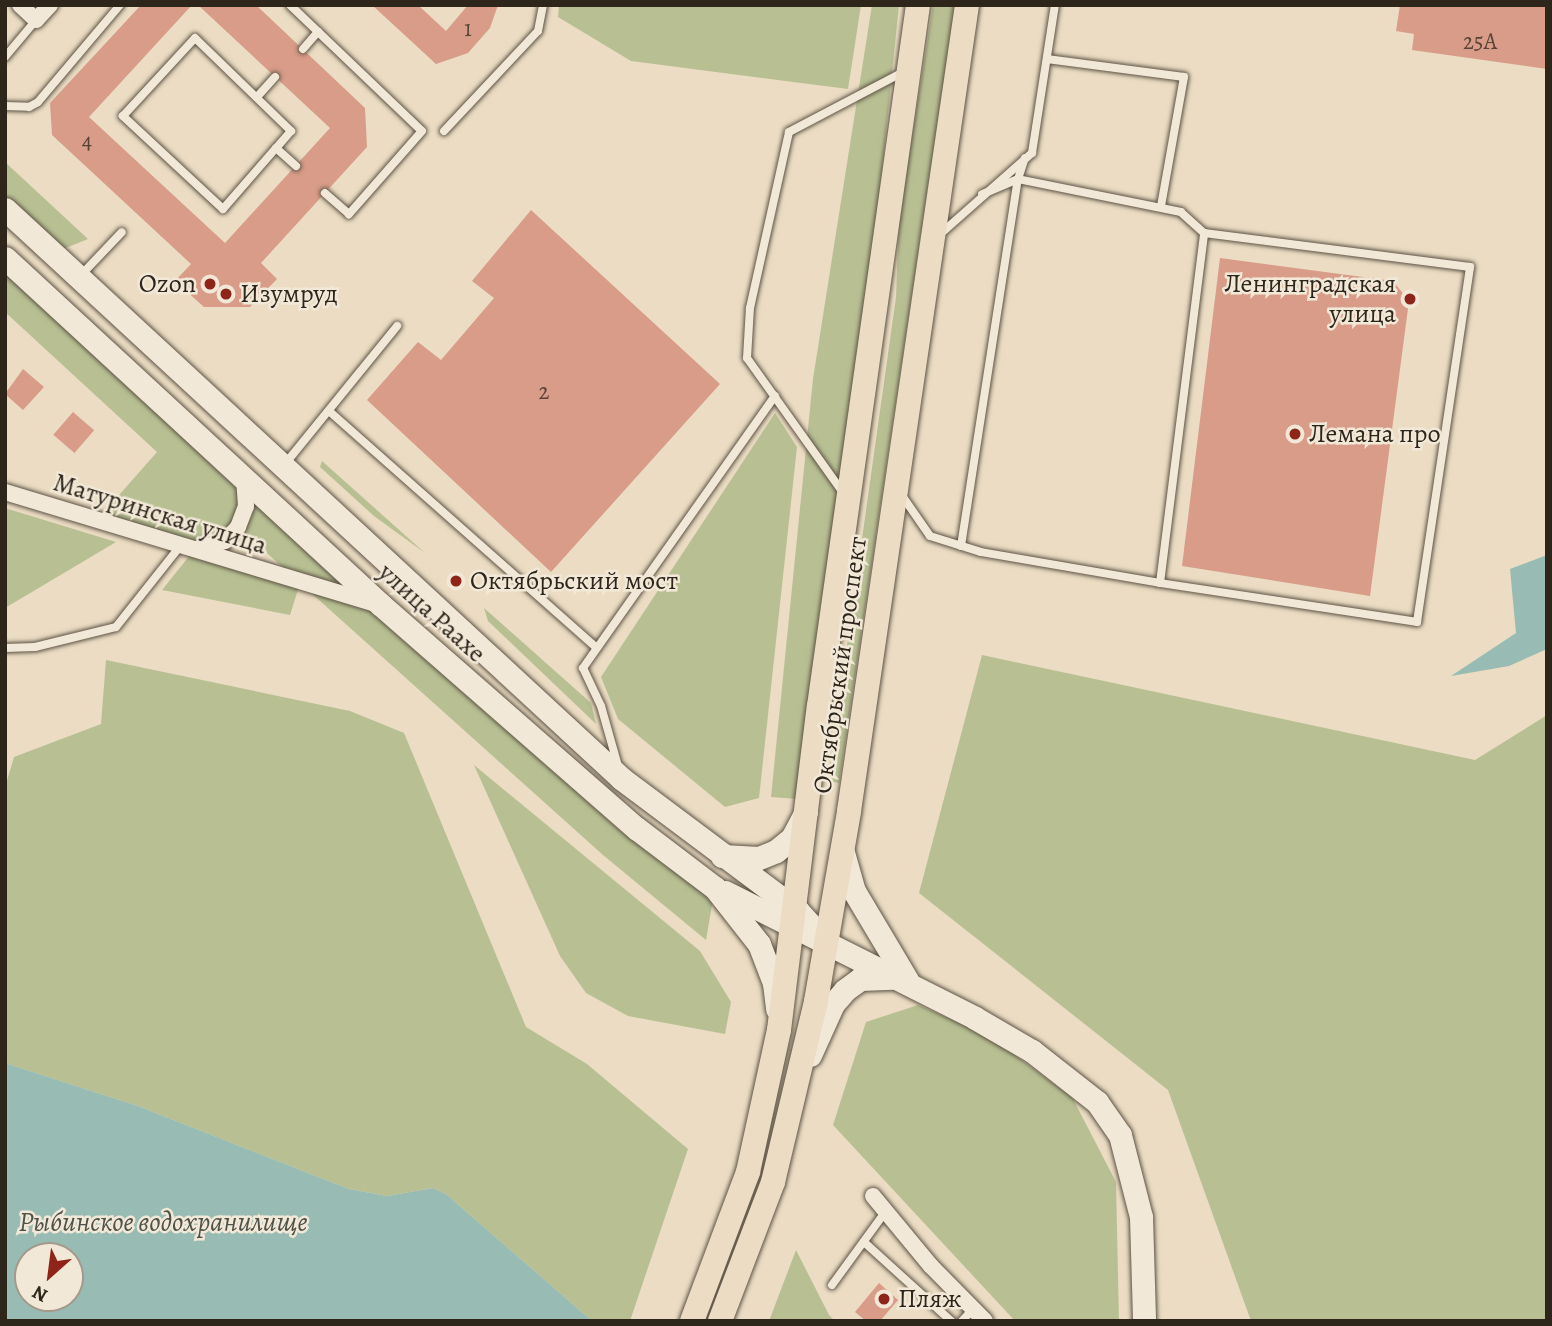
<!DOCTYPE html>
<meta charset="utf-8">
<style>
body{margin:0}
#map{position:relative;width:1552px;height:1326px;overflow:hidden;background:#ebdcc3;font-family:Alegreya,serif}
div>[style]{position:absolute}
.green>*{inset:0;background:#b8c093}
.water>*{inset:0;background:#98bcb3}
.building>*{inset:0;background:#d89c88;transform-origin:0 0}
.roads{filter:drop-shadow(0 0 2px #5d5345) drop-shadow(0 0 2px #5d5345)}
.lane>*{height:8px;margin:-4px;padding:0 4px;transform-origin:4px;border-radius:4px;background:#f2e8d8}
.street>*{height:16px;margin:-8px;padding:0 8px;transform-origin:8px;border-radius:8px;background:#f2e8d8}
.secondary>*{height:23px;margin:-11.5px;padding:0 11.5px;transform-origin:11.5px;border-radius:11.5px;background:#f2e8d8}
.primary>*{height:24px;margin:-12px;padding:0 12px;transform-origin:12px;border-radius:12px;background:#ebdcc3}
.dots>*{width:19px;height:19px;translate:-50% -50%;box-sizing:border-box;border:4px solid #f2e8d8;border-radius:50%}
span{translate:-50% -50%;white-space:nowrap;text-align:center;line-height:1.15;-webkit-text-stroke:5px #f2e8d8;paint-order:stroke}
.number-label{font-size:23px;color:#584336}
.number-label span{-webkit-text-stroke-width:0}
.poi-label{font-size:26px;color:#2e251b}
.right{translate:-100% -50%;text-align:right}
.left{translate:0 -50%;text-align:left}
.street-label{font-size:26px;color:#2e251b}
.water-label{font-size:28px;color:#4e5249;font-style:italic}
.frame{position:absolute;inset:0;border:7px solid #2e251b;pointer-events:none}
.north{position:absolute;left:14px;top:1242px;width:70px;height:70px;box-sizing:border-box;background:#f2e8d8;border:2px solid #a49a8c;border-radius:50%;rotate:208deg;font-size:19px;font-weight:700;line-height:28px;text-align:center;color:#2e251b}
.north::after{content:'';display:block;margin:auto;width:24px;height:32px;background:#8f2418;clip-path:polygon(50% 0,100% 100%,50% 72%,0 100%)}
</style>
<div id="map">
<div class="green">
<div style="clip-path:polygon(559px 5px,861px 5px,848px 89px,631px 61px,558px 17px)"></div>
<div style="clip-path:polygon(872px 5px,899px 5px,864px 346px,798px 799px,771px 797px,813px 379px)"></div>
<div style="clip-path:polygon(933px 5px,955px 5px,839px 783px,828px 781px,896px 297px,899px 220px)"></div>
<div style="clip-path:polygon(5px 162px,88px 239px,53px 253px,5px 209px)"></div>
<div style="clip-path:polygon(evenodd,5px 258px,715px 888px,706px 940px,603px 855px,300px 583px,290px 615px,162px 590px,194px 550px,98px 519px,157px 452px,5px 312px,5px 258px,238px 527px,298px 581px,197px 549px,238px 527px)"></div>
<div style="clip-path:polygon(775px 413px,797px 447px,759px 798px,725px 807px,618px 719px,601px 677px)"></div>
<div style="clip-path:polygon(322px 461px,425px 553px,374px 516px,320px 467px)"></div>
<div style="clip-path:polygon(5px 508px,116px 542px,5px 608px)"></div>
<div style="clip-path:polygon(484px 608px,591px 703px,596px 724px,488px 621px)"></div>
<div style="clip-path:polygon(982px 655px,1475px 760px,1547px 715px,1547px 1321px,1251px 1321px,1168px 1090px,919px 893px)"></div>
<div style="clip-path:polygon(106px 660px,350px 711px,404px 733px,526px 1027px,587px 1064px,688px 1149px,630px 1321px,592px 1321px,446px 1194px,433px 1188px,387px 1196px,349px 1189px,138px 1106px,5px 1063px,5px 787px,14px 757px,101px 724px)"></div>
<div style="clip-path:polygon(474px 765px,700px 951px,731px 1002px,725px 1034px,628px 1016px,586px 993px,560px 956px)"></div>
<div style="clip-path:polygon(918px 1005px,986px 1034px,1072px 1097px,1116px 1182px,1119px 1321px,1015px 1321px,833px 1125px,866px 1022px)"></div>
<div style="clip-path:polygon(796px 1250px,829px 1315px,835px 1321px,769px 1321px)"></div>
</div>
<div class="water">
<div style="clip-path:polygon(1547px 555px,1547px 649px,1509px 666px,1451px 676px,1516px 633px,1510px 569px)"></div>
<div style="clip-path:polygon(evenodd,5px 1063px,138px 1106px,349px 1189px,387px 1196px,433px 1188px,446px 1194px,592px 1321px,5px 1321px,5px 1063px,28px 1256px,70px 1256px,70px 1298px,28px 1298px,28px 1256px)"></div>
</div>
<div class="building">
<div style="clip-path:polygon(141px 5px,192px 5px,89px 117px,225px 243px,330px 128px,198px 5px,256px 5px,365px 108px,367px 147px,261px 263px,277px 279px,250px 307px,204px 307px,175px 281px,191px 264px,52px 135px,50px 103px)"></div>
<div style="clip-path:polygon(372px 5px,418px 5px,446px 31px,468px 5px,498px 5px,490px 28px,468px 53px,436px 64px)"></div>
<div style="clip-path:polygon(1400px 5px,1547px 5px,1547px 69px,1412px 50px,1414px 34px,1396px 31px)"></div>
<div style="clip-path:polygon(531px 210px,720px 384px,551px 572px,367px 400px,418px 342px,441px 360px,494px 298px,472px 281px)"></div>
<div style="clip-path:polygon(1220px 258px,1393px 281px,1409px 301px,1370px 596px,1182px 566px)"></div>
<div style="clip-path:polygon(23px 369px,44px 387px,23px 410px,5px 394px)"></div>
<div style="left:73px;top:412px;width:28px;height:30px;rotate:41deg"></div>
<div style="clip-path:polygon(879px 1283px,898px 1300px,880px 1321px,866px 1321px,855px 1312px)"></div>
</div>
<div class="roads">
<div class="lane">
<div style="left:290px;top:5px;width:182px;rotate:43.7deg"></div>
<div style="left:422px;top:131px;width:111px;rotate:131.3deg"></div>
<div style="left:349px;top:214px;width:32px;rotate:-139deg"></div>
<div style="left:303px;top:49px;width:23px;rotate:-49deg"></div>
<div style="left:5px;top:57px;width:48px;rotate:-50deg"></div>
<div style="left:1047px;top:59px;width:138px;rotate:7.5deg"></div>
<div style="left:1184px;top:77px;width:131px;rotate:100.1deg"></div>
<div style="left:257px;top:97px;width:27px;rotate:-48deg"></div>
<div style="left:5px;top:106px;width:24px;rotate:2deg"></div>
<div style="left:29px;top:107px;width:10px;rotate:-29deg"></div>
<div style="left:38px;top:102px;width:127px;rotate:-49.8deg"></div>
<div style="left:444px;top:131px;width:137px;rotate:-46.8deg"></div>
<div style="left:538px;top:31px;width:26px;rotate:-79deg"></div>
<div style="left:276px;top:148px;width:81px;rotate:131deg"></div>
<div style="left:223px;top:209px;width:137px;rotate:-137.1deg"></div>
<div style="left:123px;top:116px;width:106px;rotate:-47.3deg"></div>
<div style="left:195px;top:38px;width:134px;rotate:44.1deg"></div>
<div style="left:291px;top:131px;width:23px;rotate:131deg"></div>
<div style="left:276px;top:148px;width:27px;rotate:42deg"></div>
<div style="left:939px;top:235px;width:124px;rotate:-41.4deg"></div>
<div style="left:1032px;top:153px;width:150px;rotate:-81.2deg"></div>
<div style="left:81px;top:275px;width:59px;rotate:-46.4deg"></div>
<div style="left:330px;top:412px;width:356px;rotate:41.5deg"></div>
<div style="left:285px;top:464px;width:178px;rotate:-50.9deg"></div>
<div style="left:844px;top:494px;width:167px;rotate:-125.5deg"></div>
<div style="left:747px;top:358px;width:50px;rotate:-86.6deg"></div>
<div style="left:750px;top:308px;width:180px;rotate:-77.5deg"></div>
<div style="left:789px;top:132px;width:131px;rotate:-27.7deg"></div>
<div style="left:903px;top:497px;width:47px;rotate:55.3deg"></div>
<div style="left:930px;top:536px;width:53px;rotate:17.4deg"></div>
<div style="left:981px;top:552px;width:182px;rotate:9.8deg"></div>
<div style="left:1160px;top:583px;width:353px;rotate:-82.8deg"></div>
<div style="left:1204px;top:233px;width:31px;rotate:-138deg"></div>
<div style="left:1181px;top:212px;width:166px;rotate:-168.6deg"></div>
<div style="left:1018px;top:179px;width:39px;rotate:157deg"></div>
<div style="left:961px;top:546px;width:371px;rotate:-81.2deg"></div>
<div style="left:1018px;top:179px;width:22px;rotate:-72deg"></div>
<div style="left:1160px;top:583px;width:260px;rotate:8.6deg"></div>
<div style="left:1417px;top:622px;width:359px;rotate:-81.5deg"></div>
<div style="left:1470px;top:267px;width:268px;rotate:-172.7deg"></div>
<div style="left:5px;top:648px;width:30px;rotate:-2deg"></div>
<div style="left:35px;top:647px;width:83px;rotate:-13.9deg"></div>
<div style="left:116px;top:627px;width:105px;rotate:-51.6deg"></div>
<div style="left:618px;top:766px;width:62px;rotate:-105.8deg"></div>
<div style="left:601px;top:706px;width:42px;rotate:-115.3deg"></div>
<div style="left:583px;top:668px;width:333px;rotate:-54.8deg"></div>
<div style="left:864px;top:1242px;width:118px;rotate:42.2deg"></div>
<div style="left:832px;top:1285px;width:92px;rotate:-53.9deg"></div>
<div style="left:962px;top:1321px;width:16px;rotate:-47deg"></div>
</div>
<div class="street">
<div style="left:20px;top:5px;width:22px;rotate:43deg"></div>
<div style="left:36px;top:20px;width:21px;rotate:-47deg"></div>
<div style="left:5px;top:492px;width:391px;rotate:16.8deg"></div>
<div style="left:197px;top:549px;width:29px;rotate:-16deg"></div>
<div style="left:225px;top:541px;width:19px;rotate:-47deg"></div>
<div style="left:238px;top:527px;width:22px;rotate:-69deg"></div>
<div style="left:246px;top:506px;width:27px;rotate:-94deg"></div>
<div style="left:873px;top:1196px;width:91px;rotate:50.4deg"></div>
<div style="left:931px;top:1266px;width:77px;rotate:45.5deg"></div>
</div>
<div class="secondary">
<div style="left:5px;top:209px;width:840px;rotate:42.73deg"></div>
<div style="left:622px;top:779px;width:219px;rotate:36.8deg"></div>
<div style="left:797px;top:910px;width:45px;rotate:47.7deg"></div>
<div style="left:5px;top:258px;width:512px;rotate:42.7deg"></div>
<div style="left:381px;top:605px;width:339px;rotate:41.2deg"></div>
<div style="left:636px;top:828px;width:99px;rotate:37.2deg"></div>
<div style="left:715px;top:888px;width:71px;rotate:51.8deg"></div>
<div style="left:759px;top:944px;width:42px;rotate:69deg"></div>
<div style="left:774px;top:983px;width:26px;rotate:83deg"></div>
<div style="left:842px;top:849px;width:44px;rotate:74.1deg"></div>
<div style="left:854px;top:891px;width:104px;rotate:59.2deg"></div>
<div style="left:722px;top:856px;width:37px;rotate:3deg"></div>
<div style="left:759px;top:858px;width:18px;rotate:-22deg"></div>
<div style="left:776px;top:851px;width:21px;rotate:-39deg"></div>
<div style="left:792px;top:838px;width:30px;rotate:-62deg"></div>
<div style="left:725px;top:892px;width:280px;rotate:26.7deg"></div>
<div style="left:975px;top:1018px;width:66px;rotate:30.1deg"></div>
<div style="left:1032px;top:1051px;width:83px;rotate:38.1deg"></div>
<div style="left:1097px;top:1102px;width:40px;rotate:55.1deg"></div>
<div style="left:1120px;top:1135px;width:85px;rotate:75.6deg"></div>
<div style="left:1141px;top:1217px;width:104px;rotate:88.3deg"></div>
<div style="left:810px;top:1055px;width:56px;rotate:-65.7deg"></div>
<div style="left:833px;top:1004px;width:18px;rotate:-49deg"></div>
<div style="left:845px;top:990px;width:19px;rotate:-36deg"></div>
<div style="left:860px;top:979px;width:33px;rotate:-2deg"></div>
</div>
<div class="primary">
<div style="left:692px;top:1321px;width:159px;rotate:-69.4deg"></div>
<div style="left:748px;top:1172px;width:145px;rotate:-77.7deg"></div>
<div style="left:779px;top:1030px;width:326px;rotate:-83deg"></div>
<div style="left:819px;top:706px;width:708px;rotate:-81.96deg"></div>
<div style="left:720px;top:1321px;width:149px;rotate:-69.1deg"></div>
<div style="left:773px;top:1182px;width:186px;rotate:-76.6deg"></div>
<div style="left:816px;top:1001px;width:193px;rotate:-80.1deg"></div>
<div style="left:849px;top:811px;width:815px;rotate:-81.67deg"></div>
</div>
</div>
<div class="dots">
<div style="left:210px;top:284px;background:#8f2418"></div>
<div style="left:226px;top:294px;background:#8f2418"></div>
<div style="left:1410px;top:299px;background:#8f2418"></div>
<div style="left:1295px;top:434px;background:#8f2418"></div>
<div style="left:456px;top:581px;background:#8f2418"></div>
<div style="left:884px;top:1299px;background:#8f2418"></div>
</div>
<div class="number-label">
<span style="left:468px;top:29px">1</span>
<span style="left:1480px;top:42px">25А</span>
<span style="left:87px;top:141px">4</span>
<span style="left:544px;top:392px">2</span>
</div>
<div class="poi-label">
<span class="right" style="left:196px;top:284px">Ozon</span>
<span class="right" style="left:1396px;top:299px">Ленинградская<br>улица</span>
<span class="left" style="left:240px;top:294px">Изумруд</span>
<span class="left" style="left:1309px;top:434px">Лемана про</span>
<span class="left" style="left:470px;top:581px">Октябрьский мост</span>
<span class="left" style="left:898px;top:1299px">Пляж</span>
</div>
<div class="street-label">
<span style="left:160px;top:514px;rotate:17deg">Матуринская улица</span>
<span style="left:432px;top:613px;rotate:42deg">улица Раахе</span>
<span style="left:840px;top:665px;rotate:-82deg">Октябрьский проспект</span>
</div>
<div class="water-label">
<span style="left:163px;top:1222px">Рыбинское водохранилище</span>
</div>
<div class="frame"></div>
<div class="north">N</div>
</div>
